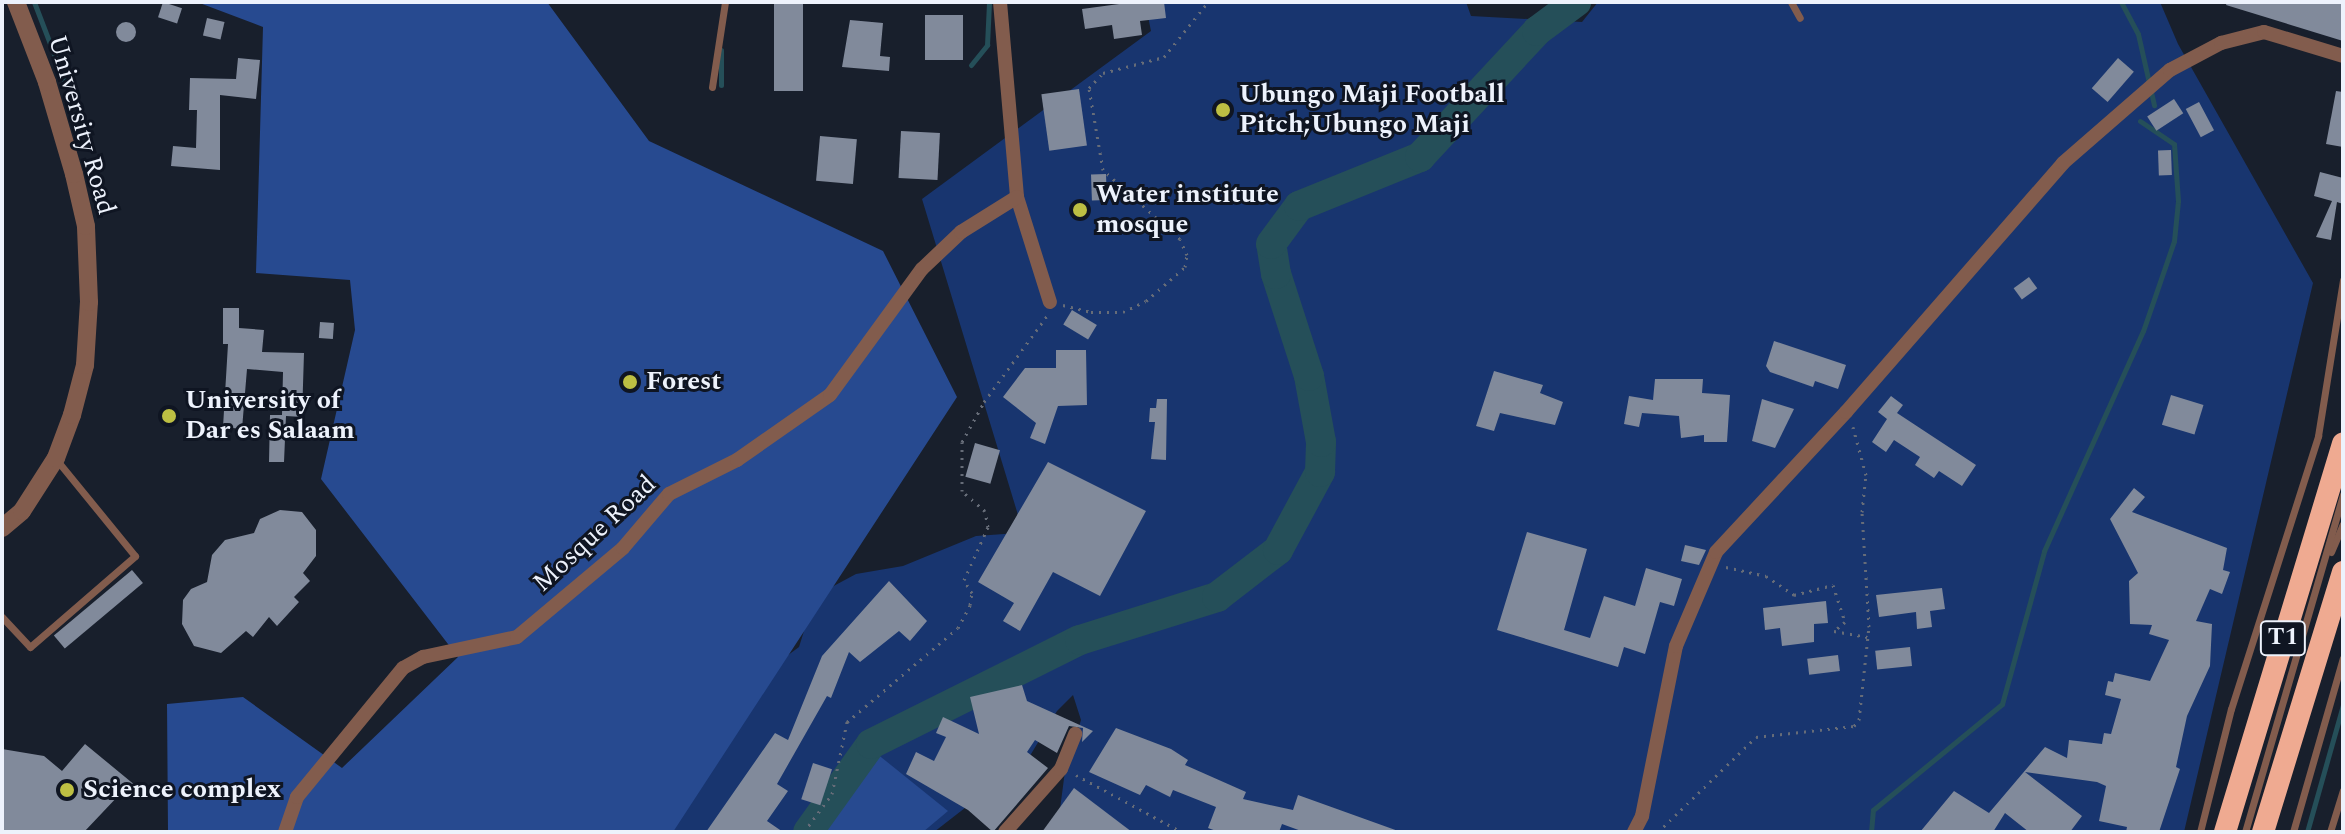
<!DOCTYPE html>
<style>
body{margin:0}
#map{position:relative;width:2345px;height:834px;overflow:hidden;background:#181f2c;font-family:Spectral,serif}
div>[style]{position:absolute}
.green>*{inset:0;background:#18356f}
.forest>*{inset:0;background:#274a90}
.stream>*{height:5px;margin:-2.5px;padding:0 2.5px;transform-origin:2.5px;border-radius:2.5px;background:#254f59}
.river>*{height:30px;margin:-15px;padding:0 15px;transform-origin:15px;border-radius:15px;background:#254f59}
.building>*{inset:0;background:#818a9b;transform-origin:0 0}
.round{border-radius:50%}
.path>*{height:3px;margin-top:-1.5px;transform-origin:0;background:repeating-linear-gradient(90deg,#666c78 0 2px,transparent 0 8px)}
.service>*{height:7px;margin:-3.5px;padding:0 3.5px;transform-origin:3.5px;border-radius:3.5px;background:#825c4d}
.minor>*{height:14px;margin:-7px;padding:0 7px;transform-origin:7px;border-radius:7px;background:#825c4d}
.tertiary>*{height:18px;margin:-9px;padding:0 9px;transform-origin:9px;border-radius:9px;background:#825c4d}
.trunk>*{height:22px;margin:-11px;padding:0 11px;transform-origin:11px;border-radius:11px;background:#efaa91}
.dots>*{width:22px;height:22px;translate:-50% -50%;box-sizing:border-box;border:4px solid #0f1522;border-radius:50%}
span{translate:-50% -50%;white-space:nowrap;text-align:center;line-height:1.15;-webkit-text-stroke:6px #0f1522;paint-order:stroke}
.shield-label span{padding:2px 6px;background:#0f1522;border:2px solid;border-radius:6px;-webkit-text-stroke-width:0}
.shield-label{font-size:24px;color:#edf2fc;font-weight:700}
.poi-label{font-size:26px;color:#edf2fc;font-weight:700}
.left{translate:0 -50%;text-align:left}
.street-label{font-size:26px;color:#edf2fc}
.frame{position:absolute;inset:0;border:4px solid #edf2fc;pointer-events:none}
</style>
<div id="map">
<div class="green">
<div style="clip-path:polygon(1145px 2px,1466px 2px,1471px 16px,1582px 22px,1598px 2px,2160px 2px,2178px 44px,2313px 283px,2184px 832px,1067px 832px,1060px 809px,1065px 771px,1081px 720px,1073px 695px,1057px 711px,1028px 759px,934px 832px,623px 832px,772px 667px,799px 647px,815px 596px,856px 574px,903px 566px,976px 536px,1018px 533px,1025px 538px,922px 199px,1151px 31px)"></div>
</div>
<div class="forest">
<div style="clip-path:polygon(197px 2px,547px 2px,649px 141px,883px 251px,957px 397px,673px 832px,168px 832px,167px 704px,243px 697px,342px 768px,458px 657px,321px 479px,355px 330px,350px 280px,256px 273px,263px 27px)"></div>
<div style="clip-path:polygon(876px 753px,948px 811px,923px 832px,810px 832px)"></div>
</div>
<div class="stream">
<div style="left:34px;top:2px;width:84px;rotate:69deg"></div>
<div style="left:2121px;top:2px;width:36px;rotate:62deg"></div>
<div style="left:2138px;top:34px;width:73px;rotate:77.3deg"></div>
<div style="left:721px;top:50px;width:35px;rotate:90deg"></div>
<div style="left:971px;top:65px;width:26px;rotate:-51deg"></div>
<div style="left:987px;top:45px;width:43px;rotate:-87.3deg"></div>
<div style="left:1871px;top:832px;width:22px;rotate:-85deg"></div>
<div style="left:1873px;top:810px;width:167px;rotate:-39.4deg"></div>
<div style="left:2002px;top:704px;width:159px;rotate:-74.6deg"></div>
<div style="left:2044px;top:551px;width:241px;rotate:-65.8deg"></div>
<div style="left:2143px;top:331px;width:95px;rotate:-71deg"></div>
<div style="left:2174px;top:241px;width:40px;rotate:-84.3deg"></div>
<div style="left:2178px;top:201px;width:57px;rotate:-94deg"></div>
<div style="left:2174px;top:144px;width:41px;rotate:-145.9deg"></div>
<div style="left:2307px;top:832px;width:132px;rotate:-74.2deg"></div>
</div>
<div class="river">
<div style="left:808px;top:832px;width:108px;rotate:-54.4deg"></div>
<div style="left:871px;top:744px;width:233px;rotate:-26.5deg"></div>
<div style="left:1080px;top:640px;width:144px;rotate:-17.4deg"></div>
<div style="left:1217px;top:597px;width:77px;rotate:-37.6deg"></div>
<div style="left:1278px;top:550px;width:89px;rotate:-61.7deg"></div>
<div style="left:1320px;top:472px;width:30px;rotate:-88deg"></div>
<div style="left:1321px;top:442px;width:67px;rotate:-100.3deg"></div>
<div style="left:1309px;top:376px;width:107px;rotate:-107.9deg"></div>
<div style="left:1276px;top:274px;width:30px;rotate:-99deg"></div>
<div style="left:1271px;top:244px;width:47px;rotate:-53.6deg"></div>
<div style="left:1299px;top:206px;width:131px;rotate:-22deg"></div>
<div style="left:1420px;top:157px;width:172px;rotate:-47.1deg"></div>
<div style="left:1537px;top:31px;width:49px;rotate:-36.6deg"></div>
</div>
<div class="building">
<div style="left:163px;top:2px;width:20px;height:16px;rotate:18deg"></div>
<div style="left:774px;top:2px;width:29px;height:89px"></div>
<div style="clip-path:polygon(1134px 2px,1164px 2px,1166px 18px,1140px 21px,1142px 35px,1114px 39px,1112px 25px,1085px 29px,1082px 9px)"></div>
<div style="clip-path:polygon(2227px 2px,2343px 2px,2343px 41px,2226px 5px)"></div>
<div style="left:925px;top:15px;width:38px;height:45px"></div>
<div style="left:207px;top:18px;width:18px;height:18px;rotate:13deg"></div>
<div style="clip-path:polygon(850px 20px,883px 23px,880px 56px,890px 57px,889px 71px,842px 67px)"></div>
<div class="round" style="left:116px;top:22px;width:20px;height:20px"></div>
<div style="clip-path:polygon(238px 58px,260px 60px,256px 99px,220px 95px,220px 170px,171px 166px,173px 146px,196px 148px,197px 110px,189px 110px,190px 78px,236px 79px)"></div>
<div style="left:2118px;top:58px;width:21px;height:40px;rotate:41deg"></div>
<div style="left:1079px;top:89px;width:57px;height:38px;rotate:82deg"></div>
<div style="clip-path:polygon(2336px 91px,2343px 92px,2343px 147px,2326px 144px)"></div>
<div style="left:2174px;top:99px;width:17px;height:32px;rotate:57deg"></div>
<div style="left:2199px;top:102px;width:32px;height:15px;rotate:62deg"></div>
<div style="left:901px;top:131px;width:39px;height:47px;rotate:3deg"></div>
<div style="left:820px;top:136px;width:37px;height:45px;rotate:5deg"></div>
<div style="left:2171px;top:150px;width:25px;height:13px;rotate:88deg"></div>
<div style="clip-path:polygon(2320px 172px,2343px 178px,2343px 204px,2337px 202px,2331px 240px,2316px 237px,2332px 201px,2314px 196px)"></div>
<div style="left:1106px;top:174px;width:26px;height:15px;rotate:88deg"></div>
<div style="left:2029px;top:277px;width:14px;height:19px;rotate:54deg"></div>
<div style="clip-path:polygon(223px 308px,239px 308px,239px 328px,264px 330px,262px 352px,304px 353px,302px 417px,286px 416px,284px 462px,269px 462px,270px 415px,282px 415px,283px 372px,247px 369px,242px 429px,223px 427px,228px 344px,223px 344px)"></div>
<div style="left:1072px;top:310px;width:29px;height:17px;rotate:31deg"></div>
<div style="left:320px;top:322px;width:14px;height:16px;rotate:4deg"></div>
<div style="clip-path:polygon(1774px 341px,1846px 365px,1838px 389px,1815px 381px,1813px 387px,1770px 372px,1766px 366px)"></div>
<div style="clip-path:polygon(1056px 350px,1086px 350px,1087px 405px,1058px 406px,1045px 444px,1030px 438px,1036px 423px,1003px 397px,1025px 368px,1056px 368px)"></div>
<div style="clip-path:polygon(1494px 371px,1543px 385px,1540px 393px,1563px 402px,1555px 425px,1500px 413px,1494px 431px,1476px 426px)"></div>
<div style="clip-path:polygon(1655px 379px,1703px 379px,1702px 393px,1730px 395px,1727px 442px,1704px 442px,1704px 435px,1681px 438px,1679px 416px,1642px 413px,1639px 427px,1624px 424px,1629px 396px,1653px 400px)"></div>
<div style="left:2171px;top:395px;width:34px;height:31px;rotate:17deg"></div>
<div style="clip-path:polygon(1891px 396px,1903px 405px,1897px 413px,1976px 465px,1962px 486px,1939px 471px,1934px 478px,1915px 465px,1920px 457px,1894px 440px,1886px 452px,1872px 442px,1887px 419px,1878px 412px)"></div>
<div style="clip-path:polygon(1157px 399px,1167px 399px,1166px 460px,1151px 459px,1155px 422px,1149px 422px,1150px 408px,1156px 408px)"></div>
<div style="clip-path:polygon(1762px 399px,1794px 409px,1775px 448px,1752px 441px)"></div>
<div style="left:975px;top:443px;width:26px;height:35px;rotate:16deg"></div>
<div style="clip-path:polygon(1048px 462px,1146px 511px,1100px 596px,1053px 572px,1020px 631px,1003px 621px,1014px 603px,978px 582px)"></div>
<div style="clip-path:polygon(2134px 488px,2145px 497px,2132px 512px,2227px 548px,2223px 570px,2230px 572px,2222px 594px,2210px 589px,2196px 621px,2212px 624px,2210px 666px,2187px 716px,2176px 767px,2180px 769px,2159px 832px,2126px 832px,2127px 827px,2099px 821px,2106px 786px,2097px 782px,2025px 772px,2082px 816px,2070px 832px,2029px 832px,2005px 813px,1993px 832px,1920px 832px,1954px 791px,1989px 813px,2045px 747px,2067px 758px,2069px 740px,2102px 744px,2104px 733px,2111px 734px,2121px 699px,2105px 695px,2108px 681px,2113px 682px,2115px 673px,2150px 681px,2169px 640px,2149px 634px,2152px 625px,2130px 624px,2129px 581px,2138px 573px,2110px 519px)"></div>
<div style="clip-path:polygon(280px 510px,302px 512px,316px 530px,316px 556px,303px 573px,310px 581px,294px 597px,299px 602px,277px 626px,269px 617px,253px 637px,246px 631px,221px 653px,194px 646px,182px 624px,183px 600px,191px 589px,207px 582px,212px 555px,225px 540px,254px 533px,260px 519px)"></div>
<div style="clip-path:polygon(1527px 532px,1587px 549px,1564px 630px,1590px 638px,1604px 596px,1635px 606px,1646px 568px,1682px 579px,1674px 606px,1660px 602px,1645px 654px,1624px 647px,1618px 667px,1497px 630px)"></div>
<div style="clip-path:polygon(1685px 545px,1706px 550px,1699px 565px,1681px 561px)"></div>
<div style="left:132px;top:570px;width:17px;height:102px;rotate:50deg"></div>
<div style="clip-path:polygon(889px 581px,927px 621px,910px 641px,899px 631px,860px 662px,849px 652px,831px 698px,827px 696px,777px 784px,788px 791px,767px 821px,783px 832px,706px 832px,775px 733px,788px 740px,822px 656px)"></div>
<div style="clip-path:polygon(1942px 588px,1945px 609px,1930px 611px,1932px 627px,1917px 629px,1916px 612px,1879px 617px,1876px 595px)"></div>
<div style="clip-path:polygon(1826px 601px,1828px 623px,1814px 624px,1814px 642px,1782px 646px,1780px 628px,1765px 630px,1763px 608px)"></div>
<div style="left:1910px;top:647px;width:19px;height:35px;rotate:84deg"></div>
<div style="left:1838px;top:655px;width:16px;height:31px;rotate:83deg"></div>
<div style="clip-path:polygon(1022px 685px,1027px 701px,1093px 731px,1082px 742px,1083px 728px,1069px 726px,1057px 753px,1035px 740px,1027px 752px,1048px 768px,993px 832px,968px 810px,906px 774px,916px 752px,934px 761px,946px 737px,936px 733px,943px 717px,979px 734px,970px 697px)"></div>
<div style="clip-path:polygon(1116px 728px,1171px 749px,1188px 760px,1185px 765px,1246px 792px,1243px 799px,1293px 810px,1298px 795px,1401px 832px,1304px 832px,1282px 824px,1279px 832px,1219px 832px,1208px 828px,1216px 807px,1173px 790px,1170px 797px,1146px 785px,1140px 795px,1089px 772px)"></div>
<div style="clip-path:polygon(85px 744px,136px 786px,126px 797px,120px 794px,84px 832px,2px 832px,2px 749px,44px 756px,62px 771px)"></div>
<div style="left:813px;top:763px;width:20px;height:38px;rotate:18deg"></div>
<div style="clip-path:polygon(1074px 788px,1132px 832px,1042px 832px)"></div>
</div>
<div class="path">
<div style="left:1063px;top:305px;width:29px;rotate:14deg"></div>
<div style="left:1091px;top:312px;width:32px"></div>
<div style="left:1123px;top:312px;width:25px;rotate:-26deg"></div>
<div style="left:1146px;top:301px;width:52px;rotate:-41.1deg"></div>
<div style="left:1185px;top:267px;width:12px;rotate:-81deg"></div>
<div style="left:1187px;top:255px;width:17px;rotate:-114deg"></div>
<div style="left:1180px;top:239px;width:103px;rotate:-138.1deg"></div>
<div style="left:1103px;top:170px;width:83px;rotate:-99.7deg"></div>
<div style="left:1089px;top:88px;width:21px;rotate:-47deg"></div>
<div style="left:1103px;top:73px;width:63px;rotate:-14.7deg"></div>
<div style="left:1164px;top:57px;width:70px;rotate:-51.3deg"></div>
<div style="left:1726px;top:567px;width:41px;rotate:12.7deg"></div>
<div style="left:1766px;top:576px;width:34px;rotate:34deg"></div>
<div style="left:1794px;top:595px;width:40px;rotate:-14.4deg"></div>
<div style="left:1833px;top:585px;width:39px;rotate:72deg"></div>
<div style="left:1845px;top:622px;width:14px;rotate:141deg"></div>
<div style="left:1834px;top:631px;width:34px;rotate:10deg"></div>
<div style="left:1076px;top:775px;width:120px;rotate:28.3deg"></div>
<div style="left:804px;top:832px;width:47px;rotate:-53.6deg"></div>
<div style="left:832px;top:794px;width:74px;rotate:-78.2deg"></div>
<div style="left:847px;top:722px;width:145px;rotate:-40.3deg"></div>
<div style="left:958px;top:628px;width:26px;rotate:-62deg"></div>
<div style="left:970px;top:605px;width:12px;rotate:-81deg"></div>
<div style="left:972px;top:593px;width:15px;rotate:-122deg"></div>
<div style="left:964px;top:580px;width:58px;rotate:-65.6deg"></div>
<div style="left:988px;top:527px;width:16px;rotate:-101deg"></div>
<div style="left:985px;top:511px;width:30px;rotate:-139deg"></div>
<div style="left:962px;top:491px;width:49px;rotate:-90deg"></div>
<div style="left:962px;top:442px;width:46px;rotate:-61.2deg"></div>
<div style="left:984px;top:402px;width:107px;rotate:-53.8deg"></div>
<div style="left:1658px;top:832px;width:136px;rotate:-44.1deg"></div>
<div style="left:1756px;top:737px;width:99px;rotate:-6.4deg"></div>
<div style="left:1854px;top:726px;width:8px;rotate:-50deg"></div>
<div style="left:1859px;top:720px;width:94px;rotate:-83.9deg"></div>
<div style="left:1869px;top:627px;width:115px;rotate:-93.5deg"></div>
<div style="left:1862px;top:512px;width:37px;rotate:-84deg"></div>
<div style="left:1866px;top:475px;width:50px;rotate:-105.2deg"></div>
</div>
<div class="service">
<div style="left:1791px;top:2px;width:18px;rotate:61deg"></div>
<div style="left:712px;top:87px;width:86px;rotate:-81.3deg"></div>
<div style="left:2331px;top:552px;width:30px;rotate:-67deg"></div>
<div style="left:2px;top:617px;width:41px;rotate:47deg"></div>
<div style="left:30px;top:647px;width:139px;rotate:-40.9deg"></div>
<div style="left:135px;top:556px;width:125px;rotate:-129.2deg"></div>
<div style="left:2200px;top:832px;width:127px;rotate:-75.9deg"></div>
<div style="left:2231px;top:709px;width:287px;rotate:-72.3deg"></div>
<div style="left:2318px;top:436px;width:158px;rotate:-80.9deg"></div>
<div style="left:2245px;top:832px;width:352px;rotate:-73.8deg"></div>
<div style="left:2293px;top:832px;width:181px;rotate:-74deg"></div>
<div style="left:2330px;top:832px;width:44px;rotate:-72.8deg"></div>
</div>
<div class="minor">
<div style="left:1000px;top:2px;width:196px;rotate:85deg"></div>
<div style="left:1017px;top:197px;width:110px;rotate:72.6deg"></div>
<div style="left:285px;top:832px;width:37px;rotate:-71deg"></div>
<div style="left:297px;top:797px;width:167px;rotate:-50.6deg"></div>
<div style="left:403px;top:668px;width:23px;rotate:-29deg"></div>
<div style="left:423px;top:657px;width:96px;rotate:-12deg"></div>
<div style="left:517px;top:637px;width:138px;rotate:-40deg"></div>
<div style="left:623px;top:548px;width:71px;rotate:-49.6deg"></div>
<div style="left:669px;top:494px;width:76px;rotate:-26.6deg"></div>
<div style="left:737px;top:460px;width:113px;rotate:-35deg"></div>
<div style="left:830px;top:395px;width:156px;rotate:-53.9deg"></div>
<div style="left:922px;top:269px;width:54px;rotate:-43.5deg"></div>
<div style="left:961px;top:232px;width:66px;rotate:-32deg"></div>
<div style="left:1005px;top:832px;width:84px;rotate:-48.4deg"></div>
<div style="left:1061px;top:769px;width:38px;rotate:-68deg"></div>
<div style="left:1634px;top:832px;width:18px;rotate:-63deg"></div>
<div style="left:1642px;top:816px;width:173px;rotate:-78.7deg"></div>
<div style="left:1676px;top:646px;width:102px;rotate:-66.9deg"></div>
<div style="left:1716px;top:552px;width:191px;rotate:-47.1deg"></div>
<div style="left:1846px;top:412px;width:330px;rotate:-48.9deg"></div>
<div style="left:2063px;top:163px;width:142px;rotate:-41deg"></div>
<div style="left:2170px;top:70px;width:58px;rotate:-27.9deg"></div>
<div style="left:2221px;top:43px;width:44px;rotate:-14.3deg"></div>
<div style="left:2264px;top:32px;width:83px;rotate:16.9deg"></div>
</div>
<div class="tertiary">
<div style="left:2px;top:528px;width:26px;rotate:-40deg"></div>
<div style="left:22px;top:511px;width:63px;rotate:-57.3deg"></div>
<div style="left:56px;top:458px;width:46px;rotate:-69.6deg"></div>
<div style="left:72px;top:415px;width:52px;rotate:-75.4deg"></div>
<div style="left:85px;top:365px;width:63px;rotate:-86.4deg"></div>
<div style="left:89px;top:302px;width:76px;rotate:-92.3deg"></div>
<div style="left:86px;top:226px;width:53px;rotate:-103deg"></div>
<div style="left:74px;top:174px;width:96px;rotate:-106.4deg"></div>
<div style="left:47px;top:82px;width:86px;rotate:-111.2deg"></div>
</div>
<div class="trunk">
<div style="left:2225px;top:832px;width:406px;rotate:-73.1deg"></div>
<div style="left:2263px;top:832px;width:272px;rotate:-72.9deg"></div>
</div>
<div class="dots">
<div style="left:1223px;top:110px;background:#bdbf43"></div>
<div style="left:1080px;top:210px;background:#bdbf43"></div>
<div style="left:630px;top:382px;background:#bdbf43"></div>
<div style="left:169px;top:416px;background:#bdbf43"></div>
<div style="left:67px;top:790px;background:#bdbf43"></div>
</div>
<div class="shield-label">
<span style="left:2283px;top:638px">T1</span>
</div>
<div class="poi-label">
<span class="left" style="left:1239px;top:110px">Ubungo Maji Football<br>Pitch;Ubungo Maji</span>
<span class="left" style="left:1096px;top:210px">Water institute<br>mosque</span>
<span class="left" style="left:646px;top:382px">Forest</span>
<span class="left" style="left:185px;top:416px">University of<br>Dar es Salaam</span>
<span class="left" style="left:83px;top:790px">Science complex</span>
</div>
<div class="street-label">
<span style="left:81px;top:125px;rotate:74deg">University Road</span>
<span style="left:595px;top:534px;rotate:-43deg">Mosque Road</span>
</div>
<div class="frame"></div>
</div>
